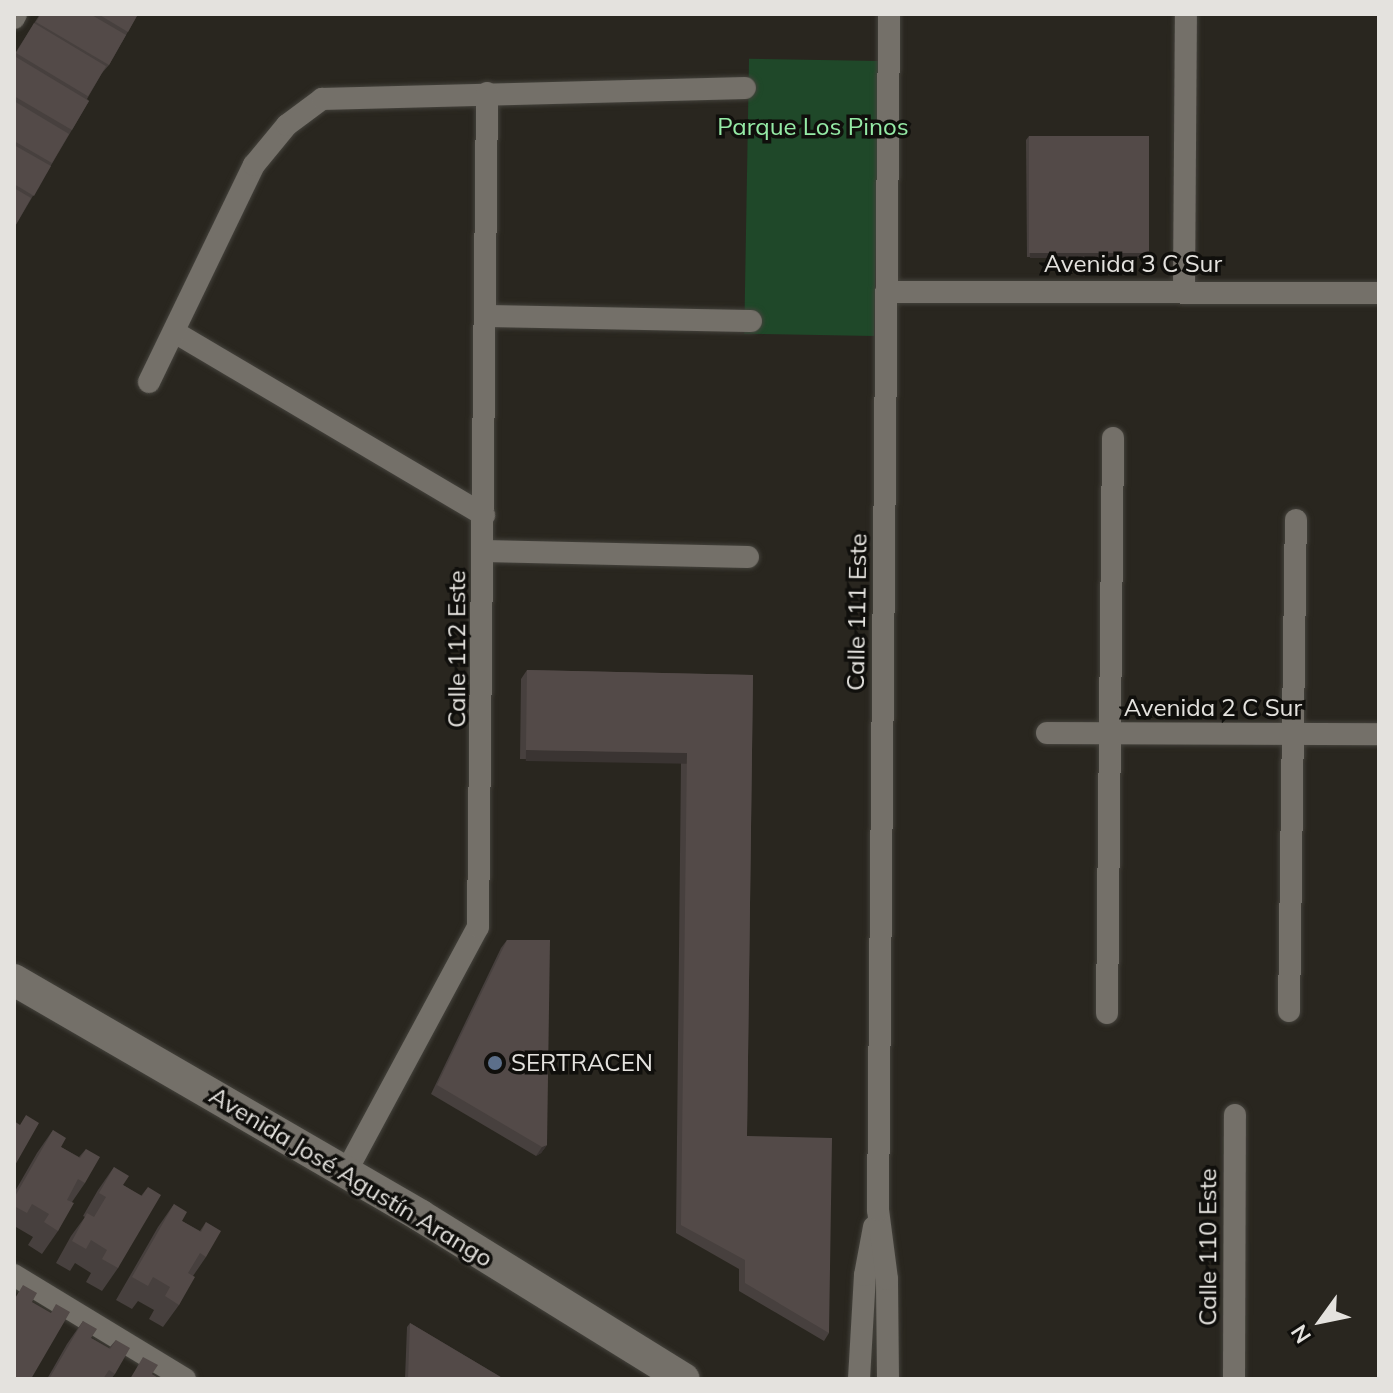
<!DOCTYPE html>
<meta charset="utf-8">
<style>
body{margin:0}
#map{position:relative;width:1393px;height:1393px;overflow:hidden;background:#29261f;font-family:Mulish,sans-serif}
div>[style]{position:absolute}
.green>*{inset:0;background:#1f4829;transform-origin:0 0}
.roads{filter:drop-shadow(0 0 2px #44423c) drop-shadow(0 0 2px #44423c)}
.minor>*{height:22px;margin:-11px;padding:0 11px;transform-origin:11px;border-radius:11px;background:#747069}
.secondary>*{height:32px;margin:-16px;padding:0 16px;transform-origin:16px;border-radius:16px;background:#747069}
.wall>*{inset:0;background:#47403e}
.shaded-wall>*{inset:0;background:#3a3432;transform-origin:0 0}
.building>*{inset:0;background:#534a48;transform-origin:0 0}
.dots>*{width:22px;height:22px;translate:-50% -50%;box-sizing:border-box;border:4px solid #100f0c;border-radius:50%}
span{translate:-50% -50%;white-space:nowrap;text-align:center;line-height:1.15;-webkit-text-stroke:7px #100f0c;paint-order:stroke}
.park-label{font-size:24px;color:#95eba6}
.street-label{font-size:24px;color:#e4e2de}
.poi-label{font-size:24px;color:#e4e2de}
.left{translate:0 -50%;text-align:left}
.frame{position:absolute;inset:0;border:16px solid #e4e2de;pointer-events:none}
.north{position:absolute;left:1281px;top:1281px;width:80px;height:80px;-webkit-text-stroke:6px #100f0c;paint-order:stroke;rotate:237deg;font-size:22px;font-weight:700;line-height:32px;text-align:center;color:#e4e2de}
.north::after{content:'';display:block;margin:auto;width:28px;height:36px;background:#e4e2de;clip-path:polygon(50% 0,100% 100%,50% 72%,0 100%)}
</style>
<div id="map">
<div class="green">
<div style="left:879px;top:61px;width:275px;height:130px;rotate:91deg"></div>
</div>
<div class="roads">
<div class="minor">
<div style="left:14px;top:18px;width:4px;rotate:-63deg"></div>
<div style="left:1184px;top:289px;width:275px;rotate:-89.6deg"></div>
<div style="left:886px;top:292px;width:493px;rotate:0.1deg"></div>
<div style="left:486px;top:316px;width:265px;rotate:1.1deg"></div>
<div style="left:176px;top:333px;width:358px;rotate:30.6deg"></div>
<div style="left:149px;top:382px;width:241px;rotate:-64.2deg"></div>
<div style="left:254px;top:165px;width:52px;rotate:-50.5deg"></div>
<div style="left:287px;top:125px;width:44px;rotate:-36.6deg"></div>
<div style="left:322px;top:99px;width:423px;rotate:-1.5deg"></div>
<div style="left:484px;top:551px;width:264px;rotate:1.3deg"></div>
<div style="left:1047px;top:733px;width:332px;rotate:0.2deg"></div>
<div style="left:1289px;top:1011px;width:491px;rotate:-89.2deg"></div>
<div style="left:1107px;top:1013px;width:575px;rotate:-89.4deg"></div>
<div style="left:346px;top:1172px;width:278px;rotate:-61.7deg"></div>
<div style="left:478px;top:927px;width:834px;rotate:-89.38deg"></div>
<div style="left:14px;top:1275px;width:200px;rotate:31.3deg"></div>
<div style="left:859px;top:1379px;width:104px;rotate:-86.7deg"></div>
<div style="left:865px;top:1275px;width:49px;rotate:-79.4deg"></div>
<div style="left:888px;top:1379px;width:100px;rotate:-90.6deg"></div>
<div style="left:887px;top:1279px;width:70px;rotate:-97.4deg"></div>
<div style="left:878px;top:1210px;width:1196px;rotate:-89.47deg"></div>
<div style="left:1234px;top:1379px;width:264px;rotate:-89.8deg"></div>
</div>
<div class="secondary">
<div style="left:14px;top:980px;width:470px;rotate:30.1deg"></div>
<div style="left:421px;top:1216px;width:309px;rotate:31.8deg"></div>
</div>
</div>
<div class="wall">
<div style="clip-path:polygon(40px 14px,138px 14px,109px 65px,102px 73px,87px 99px,89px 101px,14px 228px,14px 55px)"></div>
<div style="clip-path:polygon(1029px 136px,1151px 253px,1148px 257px,1027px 257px,1026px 140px)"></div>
<div style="clip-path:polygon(527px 670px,753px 675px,747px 1136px,829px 1333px,824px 1341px,739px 1291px,739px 1269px,676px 1233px,681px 762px,520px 759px,521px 679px)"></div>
<div style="clip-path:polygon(507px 940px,547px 1145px,541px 1153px,536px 1156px,431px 1094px,501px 948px)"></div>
<div style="clip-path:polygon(53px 1130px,61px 1147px,79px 1157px,86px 1149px,85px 1183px,72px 1202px,58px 1231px,42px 1254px,28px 1245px,33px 1237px,16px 1227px,14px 1231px,14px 1193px,37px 1153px)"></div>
<div style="clip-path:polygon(114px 1167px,123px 1185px,141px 1196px,148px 1187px,118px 1268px,102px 1291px,86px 1282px,91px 1273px,75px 1263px,70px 1271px,56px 1263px,71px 1236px,85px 1217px,83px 1216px,98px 1190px)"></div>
<div style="clip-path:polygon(174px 1204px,182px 1221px,200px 1231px,206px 1222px,206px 1257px,193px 1276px,179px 1305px,163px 1327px,149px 1319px,154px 1310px,138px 1301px,132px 1309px,116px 1300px,158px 1227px)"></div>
<div style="clip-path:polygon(83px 1321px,91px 1338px,109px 1348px,116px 1340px,115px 1374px,111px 1379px,47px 1379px,67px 1344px)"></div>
<div style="clip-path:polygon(410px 1323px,504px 1379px,405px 1379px,407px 1327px)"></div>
</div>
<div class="shaded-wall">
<div style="left:1030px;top:253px;width:121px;height:5px"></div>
<div style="left:526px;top:750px;width:161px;height:11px;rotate:1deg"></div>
<div style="clip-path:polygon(547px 1145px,541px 1153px,536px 1156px,542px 1147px)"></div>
</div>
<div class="building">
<div style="clip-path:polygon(41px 14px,90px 14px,126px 35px,109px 65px,36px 22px)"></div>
<div style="clip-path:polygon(98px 14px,138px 14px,128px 32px)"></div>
<div style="left:34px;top:23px;width:84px;height:35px;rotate:31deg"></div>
<div style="clip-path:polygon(16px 57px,89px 101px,72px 130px,14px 96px,14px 61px)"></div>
<div style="clip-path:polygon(14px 101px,69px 134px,52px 163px,14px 141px)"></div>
<div style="left:1029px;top:136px;width:120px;height:117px"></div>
<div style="clip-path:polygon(14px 145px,51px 166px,34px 196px,14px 184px)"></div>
<div style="clip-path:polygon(14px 188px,31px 198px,14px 228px)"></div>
<div style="clip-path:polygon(527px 670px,753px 675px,747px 1136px,832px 1138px,829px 1333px,745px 1283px,745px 1260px,681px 1225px,687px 753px,526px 750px)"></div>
<div style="clip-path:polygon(507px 940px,550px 940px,547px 1145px,542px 1147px,437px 1085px)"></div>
<div style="clip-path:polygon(26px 1115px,39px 1123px,14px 1167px,14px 1121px,20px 1125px)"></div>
<div style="clip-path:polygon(53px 1130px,66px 1138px,61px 1147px,80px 1158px,86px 1149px,100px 1157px,85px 1183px,78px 1179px,67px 1200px,74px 1203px,58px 1231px,44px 1222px,49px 1214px,32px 1204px,27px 1213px,14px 1206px,14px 1198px)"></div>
<div style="clip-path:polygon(114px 1167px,129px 1176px,123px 1185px,142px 1196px,148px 1187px,161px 1195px,118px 1268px,102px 1259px,107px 1250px,91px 1240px,86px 1249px,72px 1241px,87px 1213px,94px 1217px,106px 1197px,99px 1193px)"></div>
<div style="clip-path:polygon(174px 1204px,187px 1212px,182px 1221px,201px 1232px,206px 1222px,221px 1231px,206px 1257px,200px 1253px,188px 1273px,195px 1277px,179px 1305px,165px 1296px,170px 1287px,153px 1277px,148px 1286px,132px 1277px)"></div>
<div style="clip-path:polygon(23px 1285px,37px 1293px,32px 1302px,51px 1313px,56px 1304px,70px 1312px,31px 1379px,16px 1379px,14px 1378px,14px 1371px,16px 1367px,14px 1366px,14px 1300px)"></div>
<div style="clip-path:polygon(83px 1321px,97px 1329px,91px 1338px,110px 1349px,116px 1340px,130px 1348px,115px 1374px,109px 1370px,103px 1379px,49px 1379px)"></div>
<div style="clip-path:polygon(410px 1323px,504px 1379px,408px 1379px)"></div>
<div style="clip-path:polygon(143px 1357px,158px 1365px,152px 1374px,160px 1379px,130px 1379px)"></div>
</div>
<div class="dots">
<div style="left:495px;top:1063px;background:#5c6f8a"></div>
</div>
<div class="park-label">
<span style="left:813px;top:127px">Parque Los Pinos</span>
</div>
<div class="street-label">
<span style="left:1133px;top:264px">Avenida 3 C Sur</span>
<span style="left:857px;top:612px;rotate:-89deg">Calle 111 Este</span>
<span style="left:457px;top:649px;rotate:-90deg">Calle 112 Este</span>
<span style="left:1213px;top:708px">Avenida 2 C Sur</span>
<span style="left:351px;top:1177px;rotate:31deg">Avenida José Agustín Arango</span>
<span style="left:1208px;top:1247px;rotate:-90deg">Calle 110 Este</span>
</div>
<div class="poi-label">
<span class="left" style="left:511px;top:1063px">SERTRACEN</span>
</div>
<div class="frame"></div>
<div class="north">N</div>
</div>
